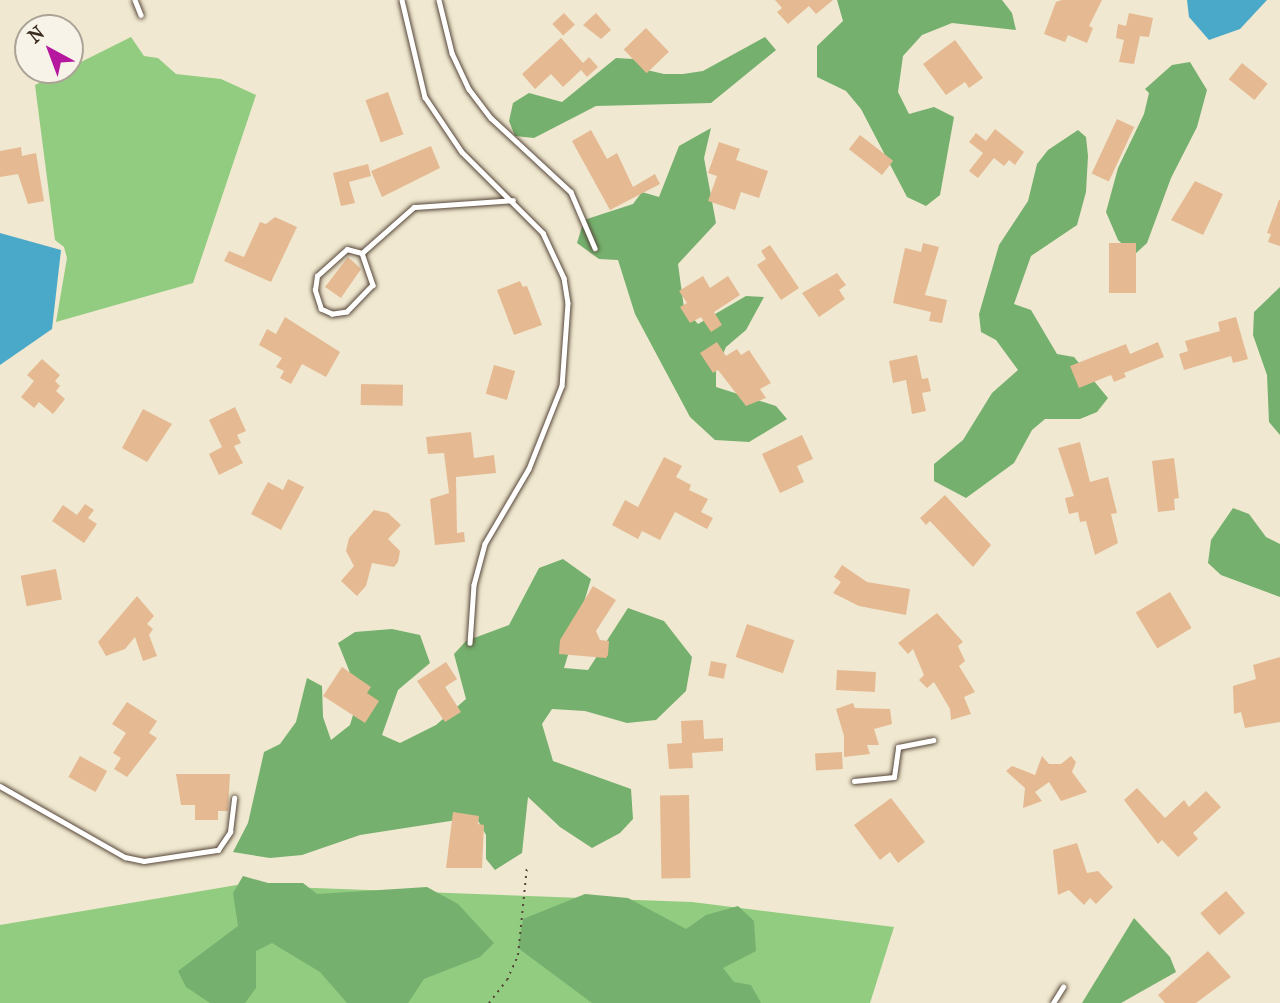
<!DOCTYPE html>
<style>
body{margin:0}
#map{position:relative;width:1280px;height:1003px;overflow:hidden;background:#f0e8d0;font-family:"IM FELL French Canon",serif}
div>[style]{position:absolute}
.green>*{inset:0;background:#92cc80}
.forest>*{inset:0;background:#75b06e}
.water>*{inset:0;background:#4aa9c9}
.building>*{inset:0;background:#e5ba93;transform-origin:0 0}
.path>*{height:2px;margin-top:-1px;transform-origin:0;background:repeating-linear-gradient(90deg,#564639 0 2px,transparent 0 7px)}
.roads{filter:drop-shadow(0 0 2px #564639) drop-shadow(0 0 2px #564639)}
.lane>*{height:4.5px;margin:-2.25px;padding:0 2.25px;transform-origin:2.25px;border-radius:2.25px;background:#fff}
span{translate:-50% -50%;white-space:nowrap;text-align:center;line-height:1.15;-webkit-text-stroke:7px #f7f3e8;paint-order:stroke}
.north{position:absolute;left:14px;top:14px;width:70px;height:70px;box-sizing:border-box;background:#f7f3e8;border:2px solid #aca397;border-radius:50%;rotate:319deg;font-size:19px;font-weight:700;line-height:28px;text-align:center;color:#3b2a1e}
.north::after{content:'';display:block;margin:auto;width:24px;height:32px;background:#b5179e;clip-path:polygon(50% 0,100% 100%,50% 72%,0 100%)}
</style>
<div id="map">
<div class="green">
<div style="clip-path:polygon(131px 37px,144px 56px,158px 58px,176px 74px,221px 79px,256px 95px,193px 283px,56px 322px,67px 258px,64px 247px,55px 240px,35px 85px)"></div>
<div style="clip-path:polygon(237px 885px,692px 902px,894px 927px,870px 1003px,0 1003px,0 925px)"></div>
</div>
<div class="forest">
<div style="clip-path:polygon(837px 0,1002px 0,1012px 13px,1016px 30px,952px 23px,922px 35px,903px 56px,898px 92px,909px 114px,934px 107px,954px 117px,940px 195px,926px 206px,907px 197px,861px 109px,846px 91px,817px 77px,817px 46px,843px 21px)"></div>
<div style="clip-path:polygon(765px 37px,776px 50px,711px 103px,596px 106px,534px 138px,515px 136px,509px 121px,513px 103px,529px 93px,562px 102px,616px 58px,633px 59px,647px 70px,664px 74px,683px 74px,703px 71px)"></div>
<div style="clip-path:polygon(1190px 62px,1207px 90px,1197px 127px,1171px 178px,1147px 243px,1134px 255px,1118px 240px,1106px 212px,1118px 168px,1144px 114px,1149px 93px,1145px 89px,1172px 65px)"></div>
<div style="clip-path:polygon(711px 128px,704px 158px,716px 223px,678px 264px,684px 308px,698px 324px,746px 296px,764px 297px,746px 330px,726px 347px,716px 370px,716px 387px,776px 406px,787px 419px,749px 442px,715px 440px,690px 417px,635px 314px,618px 260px,599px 259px,577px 243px,584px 220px,633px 204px,642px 192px,659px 197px,679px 146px)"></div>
<div style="clip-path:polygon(1078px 130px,1086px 137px,1088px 156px,1086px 192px,1077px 225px,1031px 256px,1014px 304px,1031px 310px,1057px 354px,1074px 357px,1108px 398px,1097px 412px,1080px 419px,1045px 419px,1032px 430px,1014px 463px,966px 498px,934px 481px,934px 464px,963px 440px,992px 393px,1018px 370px,996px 340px,981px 332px,979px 314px,999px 245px,1028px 201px,1037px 164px,1048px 150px)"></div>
<div style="clip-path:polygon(1280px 287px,1280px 435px,1269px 422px,1267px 375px,1253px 335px,1254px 312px)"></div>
<div style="clip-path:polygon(1233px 508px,1249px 514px,1266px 537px,1280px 544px,1280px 597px,1221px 575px,1208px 563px,1211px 540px)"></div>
<div style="clip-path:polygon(563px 559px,591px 579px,564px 668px,588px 670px,628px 608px,664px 621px,692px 657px,686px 691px,656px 720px,627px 723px,585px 711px,552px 709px,542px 724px,553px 761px,631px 789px,633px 819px,620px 833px,592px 848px,560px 827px,528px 797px,522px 853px,495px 870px,486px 859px,486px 835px,476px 817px,360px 835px,302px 855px,270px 858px,233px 852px,248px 823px,264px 752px,280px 744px,296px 722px,307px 678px,322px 686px,323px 717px,331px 740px,350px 725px,359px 695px,338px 643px,355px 632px,392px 629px,420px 635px,430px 663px,398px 690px,382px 735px,400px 743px,436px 725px,466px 699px,454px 654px,466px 641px,509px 625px,539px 568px)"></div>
<div style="clip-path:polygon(243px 876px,268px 883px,303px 883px,317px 894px,427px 887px,458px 904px,494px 943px,480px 957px,424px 979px,408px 1003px,347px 1003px,320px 972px,272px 943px,256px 951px,256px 988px,245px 1003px,210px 1003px,186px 987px,178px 971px,238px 926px,233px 893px)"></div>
<div style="clip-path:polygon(585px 894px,628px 898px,686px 929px,706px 915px,738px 906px,754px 921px,756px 951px,723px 968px,734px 982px,751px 985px,761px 1003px,592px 1003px,518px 948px,523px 919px)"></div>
<div style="clip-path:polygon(1134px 918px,1170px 957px,1176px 972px,1121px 1003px,1082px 1003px)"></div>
</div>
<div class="water">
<div style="clip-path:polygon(1187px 0,1267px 0,1240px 29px,1209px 40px,1189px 17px)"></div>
<div style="clip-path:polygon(0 233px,61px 250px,52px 329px,0 365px)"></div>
</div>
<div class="building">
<div style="clip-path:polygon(775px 0,833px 0,816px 14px,809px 6px,788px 24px,777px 12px,782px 8px)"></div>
<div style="clip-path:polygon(1062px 0,1102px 0,1089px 26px,1093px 28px,1087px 43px,1068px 35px,1065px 42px,1044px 34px,1056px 2px)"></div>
<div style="left:564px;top:13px;width:16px;height:16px;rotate:47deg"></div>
<div style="clip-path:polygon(596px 13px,611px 30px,601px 39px,583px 25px)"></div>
<div style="clip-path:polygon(1129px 13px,1153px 18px,1149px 37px,1140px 36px,1134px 64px,1119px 62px,1124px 40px,1116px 38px,1118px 24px,1126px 26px)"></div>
<div style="left:646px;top:28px;width:33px;height:31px;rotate:46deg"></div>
<div style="clip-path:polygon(561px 38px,583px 63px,589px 57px,598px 67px,587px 77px,581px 70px,563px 87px,551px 74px,535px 89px,522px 74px)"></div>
<div style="clip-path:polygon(955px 40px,983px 78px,969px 88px,965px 82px,946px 95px,923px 64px)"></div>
<div style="left:1242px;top:63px;width:33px;height:21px;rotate:39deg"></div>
<div style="left:388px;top:92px;width:45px;height:24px;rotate:70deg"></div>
<div style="left:1117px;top:119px;width:19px;height:60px;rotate:25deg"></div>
<div style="clip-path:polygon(995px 129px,1024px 152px,1015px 165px,1009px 160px,1004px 166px,994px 158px,978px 178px,969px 171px,983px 153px,969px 142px,976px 133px,986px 141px)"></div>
<div style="clip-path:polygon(591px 130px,607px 159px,617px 153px,633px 187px,655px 174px,660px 184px,610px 210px,572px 141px)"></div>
<div style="left:860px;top:135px;width:42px;height:18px;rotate:38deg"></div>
<div style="clip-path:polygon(719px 142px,740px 149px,736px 160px,768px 171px,759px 198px,741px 192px,735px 210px,708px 201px,717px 176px,708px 173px)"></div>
<div style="clip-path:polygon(431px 146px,440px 168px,382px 197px,371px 171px)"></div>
<div style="clip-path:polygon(21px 147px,22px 156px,36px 153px,44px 201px,28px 204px,18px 174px,0 177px,0 151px)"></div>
<div style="clip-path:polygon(368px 164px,371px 176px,349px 182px,355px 203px,341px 206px,333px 173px)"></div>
<div style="clip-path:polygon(1195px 181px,1223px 194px,1203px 235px,1171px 220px)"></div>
<div style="clip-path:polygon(1279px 200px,1280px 200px,1280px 246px,1268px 242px,1271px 234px,1267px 233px)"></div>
<div style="clip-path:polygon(275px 217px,297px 227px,271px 282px,224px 261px,229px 251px,244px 257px,260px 222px,266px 224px)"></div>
<div style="clip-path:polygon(923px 243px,939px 247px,925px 295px,947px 300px,942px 323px,929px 321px,931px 312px,893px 303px,905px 248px,921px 252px)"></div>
<div style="left:1109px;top:243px;width:27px;height:50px"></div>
<div style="clip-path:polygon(770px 245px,799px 288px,781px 300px,757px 265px,766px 259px,761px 251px)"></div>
<div style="clip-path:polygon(348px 257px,361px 269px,341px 298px,325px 287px)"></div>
<div style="clip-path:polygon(837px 273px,846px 285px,839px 290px,845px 299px,819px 317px,802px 293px)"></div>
<div style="clip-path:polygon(703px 276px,710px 288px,728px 276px,740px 295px,714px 312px,722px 325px,711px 332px,701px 317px,690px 323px,680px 307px,687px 303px,679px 291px)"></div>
<div style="clip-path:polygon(520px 281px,523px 287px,527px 286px,542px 325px,514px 335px,497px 290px)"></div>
<div style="clip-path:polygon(285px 317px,340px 352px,326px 377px,302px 364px,291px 384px,280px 378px,284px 371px,276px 367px,282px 358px,259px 345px,267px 329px,276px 334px)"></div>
<div style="clip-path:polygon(1236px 317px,1248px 359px,1233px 363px,1231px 356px,1184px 370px,1179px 354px,1188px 351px,1185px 341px,1220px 331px,1218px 322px)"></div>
<div style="clip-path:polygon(717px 342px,726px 356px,737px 349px,741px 355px,749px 350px,771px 383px,760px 389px,766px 398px,746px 406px,718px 370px,713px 373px,700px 353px)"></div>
<div style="clip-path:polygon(1158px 342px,1164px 357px,1124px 373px,1126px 377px,1114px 382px,1111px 375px,1079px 388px,1070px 366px,1126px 344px,1130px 354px)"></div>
<div style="clip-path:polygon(917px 355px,922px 379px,928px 378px,931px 391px,922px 393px,926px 411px,912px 414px,906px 380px,893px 383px,889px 361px)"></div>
<div style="clip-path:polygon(42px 359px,60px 375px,55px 381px,60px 386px,56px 391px,65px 399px,53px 414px,39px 402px,34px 408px,21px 397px,34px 381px,27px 375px)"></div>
<div style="left:494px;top:365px;width:22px;height:30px;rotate:16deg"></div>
<div style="left:361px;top:384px;width:42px;height:21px;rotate:1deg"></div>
<div style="clip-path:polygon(235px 407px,246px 431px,237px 435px,241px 443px,234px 446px,243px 463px,219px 475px,209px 454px,222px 447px,209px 420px)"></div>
<div style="clip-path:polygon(143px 409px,172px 424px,147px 462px,122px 448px)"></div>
<div style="clip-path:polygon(471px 432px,474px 458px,494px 455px,496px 473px,456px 477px,457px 533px,464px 532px,465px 542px,435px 545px,430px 499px,449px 493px,444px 453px,428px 454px,426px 437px)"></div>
<div style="clip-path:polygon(802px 435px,813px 459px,797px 466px,804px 482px,780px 493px,762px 454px)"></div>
<div style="clip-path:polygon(1080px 442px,1090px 482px,1108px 477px,1117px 513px,1111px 514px,1118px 543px,1095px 555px,1086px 521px,1080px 522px,1078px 512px,1069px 514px,1065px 498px,1074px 496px,1058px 448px)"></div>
<div style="clip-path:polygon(664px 457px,682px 466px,676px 477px,691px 485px,689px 490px,708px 499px,701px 512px,713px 518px,707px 529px,675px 512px,660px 540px,642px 531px,638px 539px,612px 525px,625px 500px,638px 507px)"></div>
<div style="clip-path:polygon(1174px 458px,1179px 498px,1174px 499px,1175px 510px,1158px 512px,1152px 461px)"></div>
<div style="clip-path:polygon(288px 479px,304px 487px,281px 530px,251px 514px,268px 482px,283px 490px)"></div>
<div style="clip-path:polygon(945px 495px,991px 545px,973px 567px,930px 521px,926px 525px,920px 518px)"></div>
<div style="clip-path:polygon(85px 504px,94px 510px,88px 518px,97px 524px,84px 543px,52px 521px,63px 505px,77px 515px)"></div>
<div style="clip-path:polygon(374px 510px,388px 513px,401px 525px,388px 539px,400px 551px,398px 562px,394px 567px,372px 563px,366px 586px,357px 596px,341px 581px,354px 566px,346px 551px,349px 538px)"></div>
<div style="clip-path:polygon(842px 565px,867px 582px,910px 589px,906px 615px,859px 606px,833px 593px,841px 582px,834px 577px)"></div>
<div style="left:56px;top:569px;width:31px;height:36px;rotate:79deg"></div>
<div style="clip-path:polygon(593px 586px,616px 600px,596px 631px,600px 640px,609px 641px,608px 655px,606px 658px,559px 654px,560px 640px)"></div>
<div style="left:1170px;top:592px;width:42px;height:40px;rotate:59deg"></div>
<div style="clip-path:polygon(137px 596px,154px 616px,147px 624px,153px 629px,149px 635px,157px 656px,143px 661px,135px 637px,125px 649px,106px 656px,98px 642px)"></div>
<div style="clip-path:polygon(937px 613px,963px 642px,958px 646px,965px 661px,959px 666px,975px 692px,964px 697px,971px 714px,951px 720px,950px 709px,934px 682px,927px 688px,919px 680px,924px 675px,913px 649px,908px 654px,898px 643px)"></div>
<div style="left:747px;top:624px;width:50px;height:35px;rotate:19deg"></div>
<div style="clip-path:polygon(1280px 657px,1280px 722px,1245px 728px,1241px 712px,1234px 714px,1233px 686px,1256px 679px,1253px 665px)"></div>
<div style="left:711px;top:661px;width:16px;height:15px;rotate:11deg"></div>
<div style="clip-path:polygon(446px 662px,457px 679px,445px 687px,461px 712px,445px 722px,417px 681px)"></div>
<div style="clip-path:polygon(342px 667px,371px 687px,367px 693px,379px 701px,365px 723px,323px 696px)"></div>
<div style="left:837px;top:670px;width:39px;height:20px;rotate:3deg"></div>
<div style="clip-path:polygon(127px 702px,157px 721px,149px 733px,157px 738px,127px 777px,114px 769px,121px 758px,113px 753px,126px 733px,112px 724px)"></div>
<div style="clip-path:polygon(853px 703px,855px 708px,890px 709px,892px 724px,874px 729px,879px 745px,867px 745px,870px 754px,844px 757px,844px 736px,836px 709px)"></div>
<div style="clip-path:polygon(703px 720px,704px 739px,723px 738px,723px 751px,692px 753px,693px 768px,669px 769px,667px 744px,682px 743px,681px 721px)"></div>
<div style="left:842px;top:752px;width:17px;height:27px;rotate:87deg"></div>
<div style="left:80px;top:756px;width:31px;height:24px;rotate:29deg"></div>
<div style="clip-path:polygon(1042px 756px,1049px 764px,1061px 764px,1071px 756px,1076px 762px,1072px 772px,1087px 792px,1061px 801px,1049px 782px,1035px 792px,1042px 801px,1023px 808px,1025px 788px,1006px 771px,1012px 766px,1035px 775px)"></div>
<div style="clip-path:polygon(176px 774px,230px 774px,228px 811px,218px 811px,218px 820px,195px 820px,195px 805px,181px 805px)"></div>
<div style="clip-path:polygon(1137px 788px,1165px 818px,1184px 800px,1189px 807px,1206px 791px,1221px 807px,1193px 833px,1198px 839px,1178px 857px,1162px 840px,1158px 844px,1124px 800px)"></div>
<div style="left:689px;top:795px;width:83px;height:29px;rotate:89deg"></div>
<div style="clip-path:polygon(891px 798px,925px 842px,898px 863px,890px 852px,880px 860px,854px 825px)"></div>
<div style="clip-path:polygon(453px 812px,479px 816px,478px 824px,484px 825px,482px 868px,446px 868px)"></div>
<div style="clip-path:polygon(1077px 843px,1087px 873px,1098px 871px,1113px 887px,1096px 904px,1090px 898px,1084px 905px,1069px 890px,1058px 895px,1053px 850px)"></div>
<div style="left:1226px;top:891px;width:29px;height:34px;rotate:49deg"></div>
<div style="clip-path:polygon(1208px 951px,1231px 977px,1196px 1003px,1165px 1003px,1158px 995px)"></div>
</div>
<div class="path">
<div style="left:489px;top:1003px;width:29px;rotate:-52deg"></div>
<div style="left:507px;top:980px;width:27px;rotate:-66deg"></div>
<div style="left:518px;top:955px;width:88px;rotate:-84.2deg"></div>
</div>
<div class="roads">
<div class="lane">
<div style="left:135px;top:0;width:16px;rotate:68deg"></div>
<div style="left:402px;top:0;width:100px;rotate:76.7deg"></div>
<div style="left:425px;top:97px;width:66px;rotate:56.1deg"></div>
<div style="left:462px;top:152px;width:115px;rotate:45deg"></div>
<div style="left:543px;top:233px;width:50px;rotate:65deg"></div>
<div style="left:564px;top:278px;width:25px;rotate:81deg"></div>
<div style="left:568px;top:303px;width:83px;rotate:94.1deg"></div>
<div style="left:562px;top:386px;width:89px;rotate:111.7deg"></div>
<div style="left:529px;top:469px;width:87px;rotate:120.4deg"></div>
<div style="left:485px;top:544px;width:42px;rotate:105deg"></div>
<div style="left:474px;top:585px;width:58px;rotate:93.9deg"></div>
<div style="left:439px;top:0;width:55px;rotate:76.2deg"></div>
<div style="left:452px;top:53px;width:40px;rotate:65deg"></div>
<div style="left:469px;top:89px;width:36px;rotate:53deg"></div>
<div style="left:491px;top:118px;width:109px;rotate:42.8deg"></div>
<div style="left:571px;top:192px;width:61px;rotate:66.8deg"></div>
<div style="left:347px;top:249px;width:16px;rotate:15deg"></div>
<div style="left:362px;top:253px;width:34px;rotate:71deg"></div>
<div style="left:373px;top:285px;width:37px;rotate:134deg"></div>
<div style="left:347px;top:312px;width:15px;rotate:172deg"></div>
<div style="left:332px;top:314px;width:12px;rotate:-156deg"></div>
<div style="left:321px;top:309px;width:20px;rotate:-108deg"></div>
<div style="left:315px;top:290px;width:14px;rotate:-82deg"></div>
<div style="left:317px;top:276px;width:40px;rotate:-42deg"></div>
<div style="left:362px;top:253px;width:69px;rotate:-41.5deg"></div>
<div style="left:414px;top:207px;width:99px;rotate:-4deg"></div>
<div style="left:854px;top:781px;width:40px;rotate:-5.7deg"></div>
<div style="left:894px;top:777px;width:30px;rotate:-82deg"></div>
<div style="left:898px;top:747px;width:36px;rotate:-11deg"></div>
<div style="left:0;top:786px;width:144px;rotate:29.6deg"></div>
<div style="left:125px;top:857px;width:19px;rotate:12deg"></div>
<div style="left:144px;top:861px;width:75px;rotate:-8.5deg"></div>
<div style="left:218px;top:850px;width:22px;rotate:-56deg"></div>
<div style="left:230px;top:832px;width:34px;rotate:-83deg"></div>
<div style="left:1053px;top:1003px;width:19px;rotate:-58deg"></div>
</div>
</div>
<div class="north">N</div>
</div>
